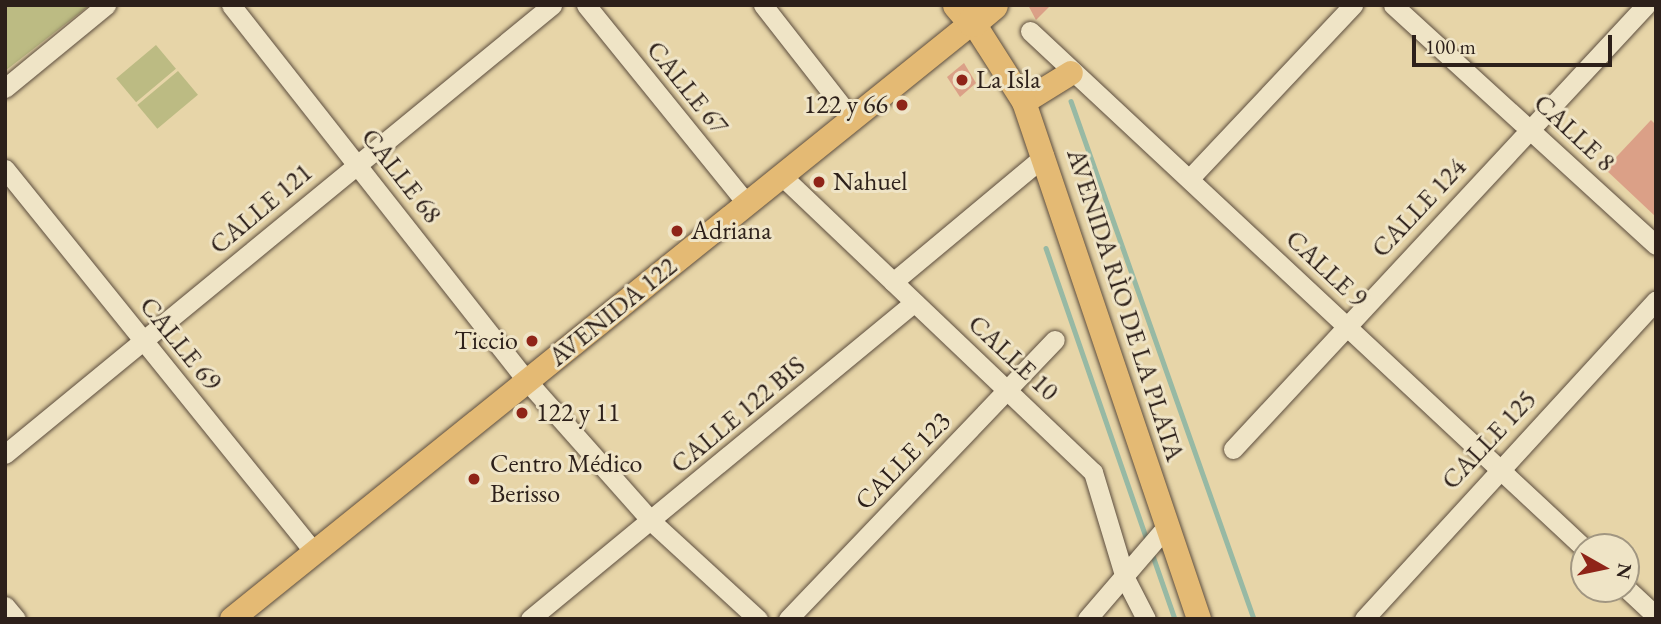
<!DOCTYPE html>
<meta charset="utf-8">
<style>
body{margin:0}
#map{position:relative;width:1661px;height:624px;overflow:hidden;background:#e7d5a8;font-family:"EB Garamond",serif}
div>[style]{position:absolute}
.green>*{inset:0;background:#bcbb83;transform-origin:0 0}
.stream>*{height:4.5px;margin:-2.25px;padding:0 2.25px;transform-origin:2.25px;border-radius:2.25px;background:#97b9a4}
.building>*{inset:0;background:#dba087}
.roads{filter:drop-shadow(0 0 2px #5c4d3e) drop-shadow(0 0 2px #5c4d3e)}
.minor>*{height:19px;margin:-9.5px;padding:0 9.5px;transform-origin:9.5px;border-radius:9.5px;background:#efe4c6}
.major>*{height:24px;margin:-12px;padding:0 12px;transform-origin:12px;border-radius:12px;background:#e4ba74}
.highway>*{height:30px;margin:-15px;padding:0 15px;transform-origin:15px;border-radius:15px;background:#e4ba74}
.dots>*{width:19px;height:19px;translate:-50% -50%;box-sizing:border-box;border:4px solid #efe4c6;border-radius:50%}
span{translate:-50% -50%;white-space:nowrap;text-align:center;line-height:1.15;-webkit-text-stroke:6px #efe4c6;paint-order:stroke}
.poi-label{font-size:26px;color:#2d201a}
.left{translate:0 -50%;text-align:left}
.right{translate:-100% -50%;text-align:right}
.street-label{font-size:26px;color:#2d201a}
.frame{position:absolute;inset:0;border:7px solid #2d201a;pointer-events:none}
.north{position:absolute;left:1570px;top:533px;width:70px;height:70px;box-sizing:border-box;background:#efe4c6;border:2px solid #a19681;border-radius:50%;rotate:99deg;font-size:19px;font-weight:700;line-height:28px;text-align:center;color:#2d201a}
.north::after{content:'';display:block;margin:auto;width:24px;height:32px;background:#8f2418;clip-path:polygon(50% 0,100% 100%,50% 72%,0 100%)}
.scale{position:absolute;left:1412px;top:35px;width:200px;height:32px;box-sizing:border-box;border:4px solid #2d201a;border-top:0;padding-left:9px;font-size:21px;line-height:24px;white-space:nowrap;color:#2d201a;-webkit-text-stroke:5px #efe4c6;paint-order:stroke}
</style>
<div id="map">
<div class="green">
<div style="clip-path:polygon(5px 5px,90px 5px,5px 71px)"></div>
<div style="left:156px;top:45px;width:31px;height:52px;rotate:50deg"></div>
<div style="left:178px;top:71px;width:31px;height:53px;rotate:50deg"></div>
</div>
<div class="stream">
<div style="left:1071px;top:101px;width:549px;rotate:70.54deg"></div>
<div style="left:1046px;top:248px;width:308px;rotate:70.9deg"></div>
<div style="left:1152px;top:553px;width:70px;rotate:70.8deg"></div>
</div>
<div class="building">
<div style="clip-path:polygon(1028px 5px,1051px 5px,1036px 20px)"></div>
<div style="clip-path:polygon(964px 63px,976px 83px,960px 97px,947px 77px)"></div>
<div style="clip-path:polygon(1651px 120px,1656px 125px,1656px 217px,1605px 169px)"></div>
</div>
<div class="roads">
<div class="minor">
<div style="left:231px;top:5px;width:479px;rotate:51.8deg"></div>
<div style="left:527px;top:381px;width:188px;rotate:48.4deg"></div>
<div style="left:652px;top:522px;width:144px;rotate:42.5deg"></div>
<div style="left:586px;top:5px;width:256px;rotate:51deg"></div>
<div style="left:763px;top:5px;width:145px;rotate:52deg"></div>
<div style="left:1393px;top:5px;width:356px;rotate:42.4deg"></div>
<div style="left:1030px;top:31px;width:758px;rotate:43.02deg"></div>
<div style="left:5px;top:88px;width:131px;rotate:-39.4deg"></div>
<div style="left:5px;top:169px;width:492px;rotate:51.1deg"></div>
<div style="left:782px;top:176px;width:429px;rotate:43.6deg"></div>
<div style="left:1093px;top:472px;width:111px;rotate:73.2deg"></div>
<div style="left:1125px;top:578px;width:46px;rotate:62.9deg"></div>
<div style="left:1190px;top:178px;width:238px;rotate:-46.7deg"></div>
<div style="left:893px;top:282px;width:197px;rotate:-39.8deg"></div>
<div style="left:1233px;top:449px;width:606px;rotate:-47.07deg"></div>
<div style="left:5px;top:454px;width:708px;rotate:-39.38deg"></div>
<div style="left:1626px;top:588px;width:41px;rotate:43deg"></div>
<div style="left:5px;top:606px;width:17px;rotate:50deg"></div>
<div style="left:530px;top:619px;width:498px;rotate:-39.5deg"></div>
<div style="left:788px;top:619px;width:386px;rotate:-46.3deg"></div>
<div style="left:1087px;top:619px;width:123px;rotate:-49.3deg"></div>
<div style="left:1364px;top:619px;width:432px;rotate:-47.5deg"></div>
</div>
<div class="major">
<div style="left:1024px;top:102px;width:55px;rotate:-31.7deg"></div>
<div style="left:232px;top:619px;width:952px;rotate:-38.86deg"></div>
<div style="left:973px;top:22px;width:95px;rotate:57.5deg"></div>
<div style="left:1024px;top:102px;width:546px;rotate:71.3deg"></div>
</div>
<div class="highway">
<div style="left:958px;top:5px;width:23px;rotate:49deg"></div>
<div style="left:973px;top:22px;width:26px;rotate:-40deg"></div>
</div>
</div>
<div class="dots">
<div style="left:962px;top:80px;background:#8f2418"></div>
<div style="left:902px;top:105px;background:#8f2418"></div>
<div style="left:819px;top:182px;background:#8f2418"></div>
<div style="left:677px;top:231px;background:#8f2418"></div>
<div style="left:532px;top:341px;background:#8f2418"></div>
<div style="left:522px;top:413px;background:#8f2418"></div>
<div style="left:474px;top:479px;background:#8f2418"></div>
</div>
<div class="poi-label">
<span class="left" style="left:976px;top:80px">La Isla</span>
<span class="right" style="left:888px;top:105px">122 y 66</span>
<span class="left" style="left:833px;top:182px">Nahuel</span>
<span class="left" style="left:691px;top:231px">Adriana</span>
<span class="right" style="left:518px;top:341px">Ticcio</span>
<span class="left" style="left:536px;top:413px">122 y 11</span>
<span class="left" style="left:490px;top:479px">Centro Médico<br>Berisso</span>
</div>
<div class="street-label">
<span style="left:687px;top:88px;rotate:51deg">CALLE 67</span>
<span style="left:1574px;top:133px;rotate:43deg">CALLE 8</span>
<span style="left:401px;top:176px;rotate:52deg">CALLE 68</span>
<span style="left:1419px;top:208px;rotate:-47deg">CALLE 124</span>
<span style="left:261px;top:209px;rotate:-40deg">CALLE 121</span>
<span style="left:1326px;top:269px;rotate:43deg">CALLE 9</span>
<span style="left:1125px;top:305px;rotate:72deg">AVENIDA RÌO DE LA PLATA</span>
<span style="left:613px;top:312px;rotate:-39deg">AVENIDA 122</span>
<span style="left:180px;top:344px;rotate:51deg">CALLE 69</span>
<span style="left:1013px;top:358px;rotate:43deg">CALLE 10</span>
<span style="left:738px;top:415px;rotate:-40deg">CALLE 122 BIS</span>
<span style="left:1489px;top:440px;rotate:-47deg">CALLE 125</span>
<span style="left:903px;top:461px;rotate:-46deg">CALLE 123</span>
</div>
<div class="frame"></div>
<div class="north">N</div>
<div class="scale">100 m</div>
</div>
